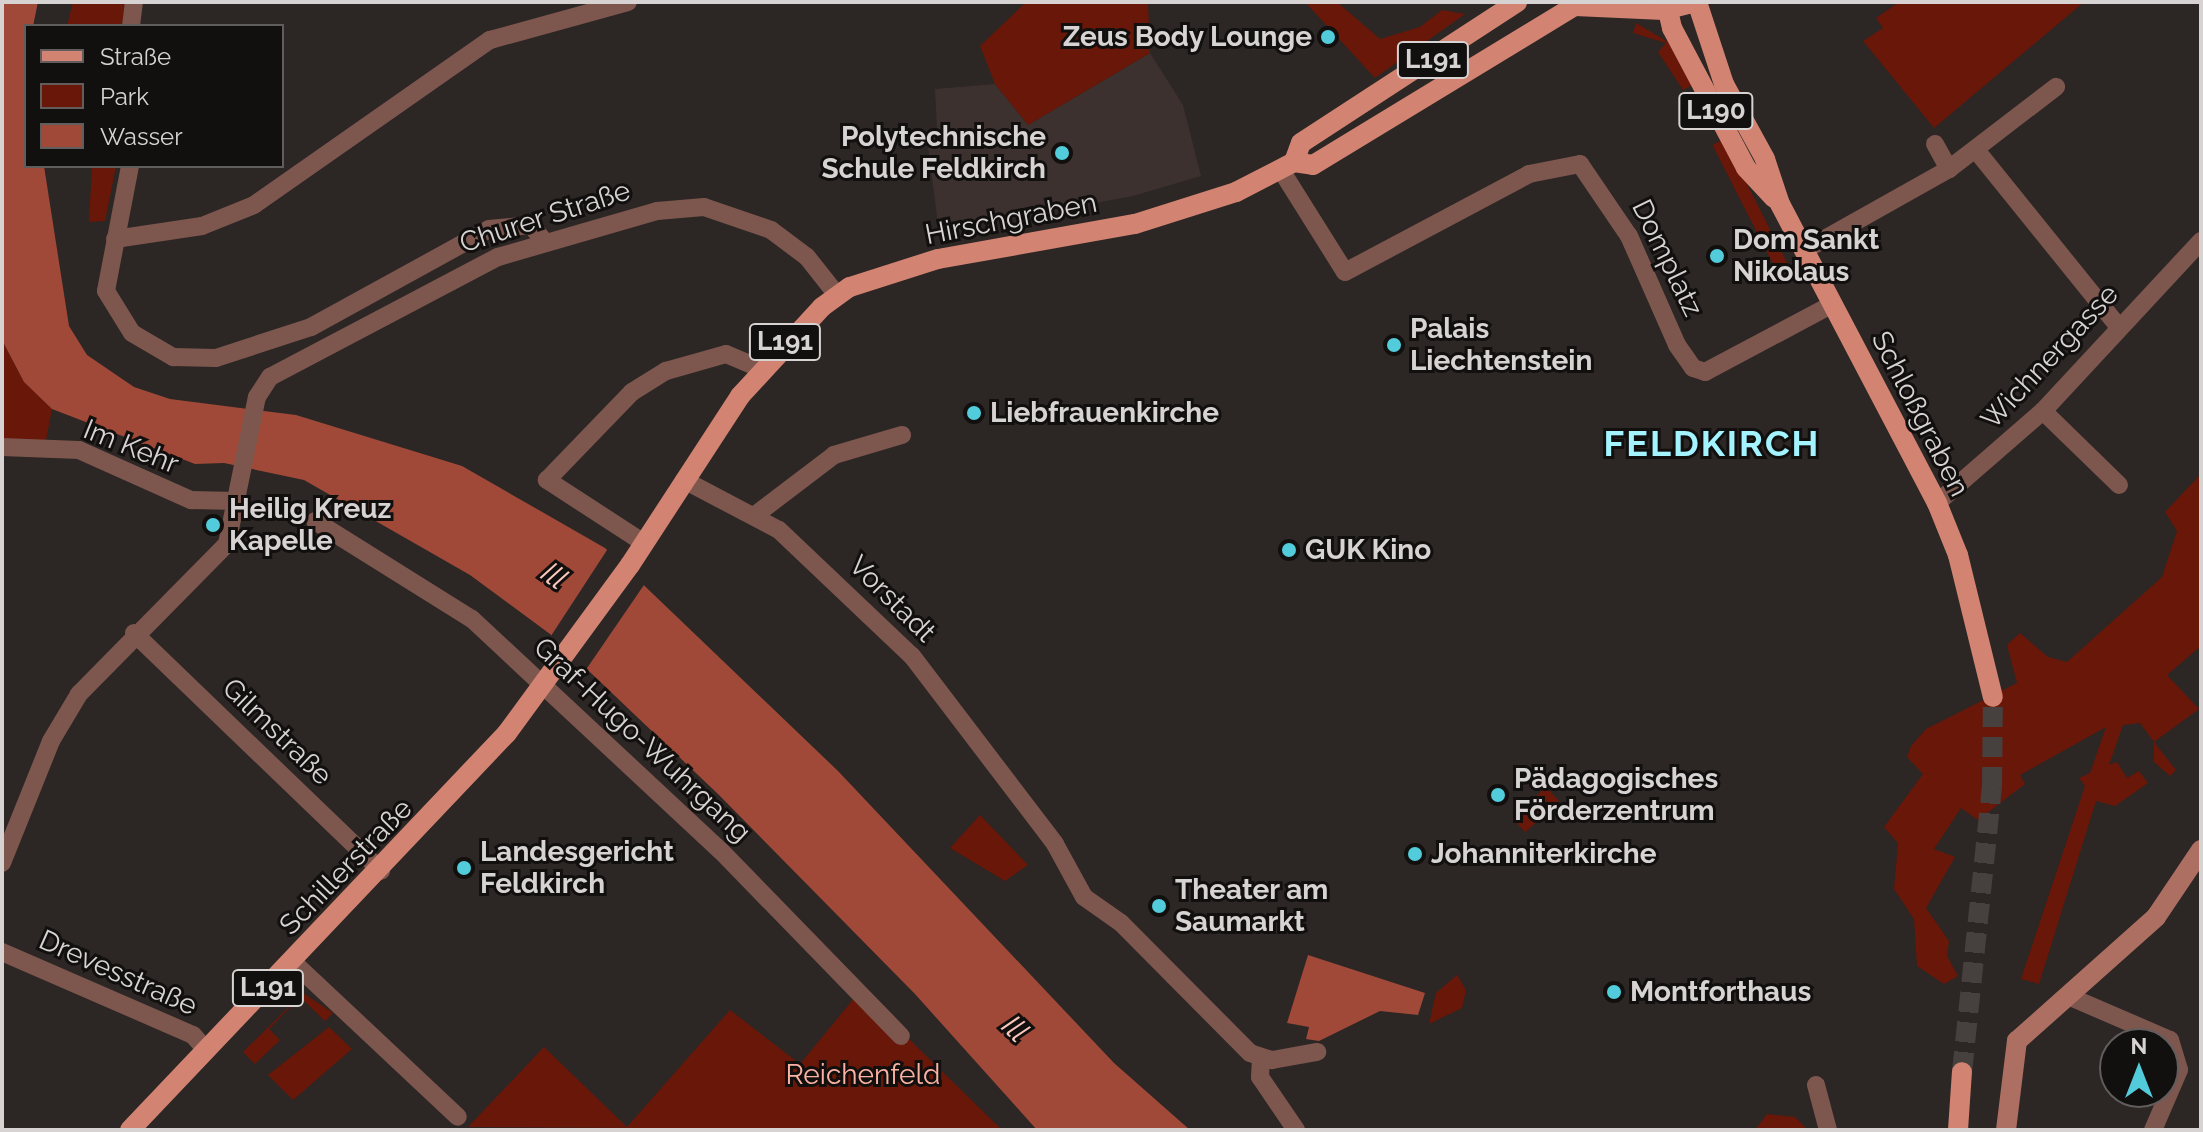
<!DOCTYPE html>
<meta charset="utf-8">
<style>
body{margin:0}
#map{position:relative;width:2203px;height:1132px;overflow:hidden;background:#2c2624;font-family:Raleway,sans-serif}
div>[style]{position:absolute}
.built>*{inset:0;background:#3c312e}
.green>*{inset:0;background:#691708;transform-origin:0 0}
.water>*{inset:0;background:#a14938}
.pier>*{inset:0;background:#2c2624}
.primary-tunnel>*{height:20px;margin-top:-10px;transform-origin:0;background:repeating-linear-gradient(90deg,#46403e 0 20px,transparent 0 30px)}
.minor>*{height:18px;margin:-9px;padding:0 9px;transform-origin:9px;border-radius:9px;background:#7d564e}
.secondary>*{height:20px;margin:-10px;padding:0 10px;transform-origin:10px;border-radius:10px;background:#ad6f62}
.primary>*{height:20px;margin:-10px;padding:0 10px;transform-origin:10px;border-radius:10px;background:#d28372}
.dots>*{width:22px;height:22px;translate:-50% -50%;box-sizing:border-box;border:4px solid #120f0f;border-radius:50%}
span{translate:-50% -50%;white-space:nowrap;text-align:center;line-height:1.15;-webkit-text-stroke:6px #120f0f;paint-order:stroke}
.shield-label span{padding:2px 6px;background:#120f0f;border:2px solid;border-radius:6px;-webkit-text-stroke-width:0}
.shield-label{font-size:26px;color:#d7d3d2;font-weight:700}
.poi-label{font-size:28px;color:#d7d3d2;font-weight:700}
.right{translate:-100% -50%;text-align:right}
.left{translate:0 -50%;text-align:left}
.street-label{font-size:28px;color:#d7d3d2}
.park-label{font-size:28px;color:#fcb2a2}
.water-label{font-size:30px;color:#fbc8bd;font-style:italic}
.district-label{font-size:36px;color:#a3f4ff;font-weight:700;letter-spacing:2px}
.frame{position:absolute;inset:0;border:4px solid #d7d3d2;pointer-events:none}
.legend{position:absolute;left:24px;top:24px;width:260px;height:144px;box-sizing:border-box;background:#120f0f;border:2px solid #615d5d;margin:0;padding:10px 14px;list-style:none;font-size:24px;color:#d7d3d2}
.legend li{display:flex;align-items:center;gap:16px;height:40px}
.legend b{width:40px;border:2px solid #615d5d}
.north{position:absolute;left:2099px;top:1028px;width:80px;height:80px;box-sizing:border-box;background:#120f0f;border:2px solid #615d5d;border-radius:50%;rotate:0deg;font-size:22px;font-weight:700;line-height:32px;text-align:center;color:#d7d3d2}
.north::after{content:'';display:block;margin:auto;width:28px;height:36px;background:#52cbda;clip-path:polygon(50% 0,100% 100%,50% 72%,0 100%)}
</style>
<div id="map">
<div class="built">
<div style="clip-path:polygon(1150px 53px,1183px 105px,1201px 176px,1133px 196px,939px 232px,926px 131px,937px 129px,935px 89px,995px 84px,1028px 125px)"></div>
</div>
<div class="green">
<div style="clip-path:polygon(73px 2px,125px 2px,122px 26px,67px 26px)"></div>
<div style="clip-path:polygon(1026px 2px,1148px 2px,1150px 53px,1028px 125px,995px 84px,980px 46px)"></div>
<div style="clip-path:polygon(1305px 2px,1337px 2px,1380px 39px,1420px 27px,1442px 10px,1465px 14px,1375px 78px)"></div>
<div style="clip-path:polygon(1899px 2px,2084px 2px,1934px 128px,1863px 41px,1883px 28px,1876px 18px)"></div>
<div style="clip-path:polygon(1636px 23px,1668px 42px,1693px 85px,1683px 90px,1658px 52px,1666px 43px,1633px 33px)"></div>
<div style="left:1724px;top:139px;width:139px;height:13px;rotate:63deg"></div>
<div style="clip-path:polygon(92px 166px,116px 166px,105px 221px,89px 222px)"></div>
<div style="clip-path:polygon(2px 340px,24px 382px,52px 409px,46px 440px,2px 440px)"></div>
<div style="clip-path:polygon(2201px 474px,2201px 646px,2167px 675px,2199px 709px,2154px 742px,2176px 770px,2170px 776px,2154px 762px,2154px 742px,2140px 723px,2123px 725px,2109px 765px,2117px 762px,2127px 778px,2139px 771px,2148px 783px,2115px 806px,2096px 801px,2039px 984px,2021px 979px,2085px 786px,2079px 778px,2090px 773px,2106px 727px,2020px 775px,2025px 784px,1978px 820px,1961px 808px,1934px 849px,1955px 857px,1926px 908px,1949px 941px,1947px 956px,1958px 976px,1944px 984px,1917px 966px,1914px 919px,1894px 889px,1898px 843px,1884px 827px,1923px 774px,1907px 757px,1911px 746px,1926px 729px,2017px 683px,2007px 645px,2020px 633px,2048px 657px,2067px 662px,2162px 577px,2177px 531px,2165px 512px)"></div>
<div style="left:1546px;top:787px;width:19px;height:46px;rotate:47deg"></div>
<div style="clip-path:polygon(980px 815px,1028px 865px,1005px 881px,950px 848px)"></div>
<div style="clip-path:polygon(1457px 975px,1466px 990px,1462px 1008px,1429px 1024px,1436px 993px)"></div>
<div style="clip-path:polygon(860px 991px,1002px 1130px,468px 1127px,544px 1047px,627px 1127px,730px 1010px,800px 1064px)"></div>
<div style="clip-path:polygon(303px 993px,333px 1013px,325px 1021px,300px 997px,269px 1029px,280px 1040px,255px 1064px,243px 1052px)"></div>
<div style="clip-path:polygon(329px 1027px,352px 1049px,293px 1100px,268px 1075px)"></div>
<div style="clip-path:polygon(1767px 1114px,1795px 1117px,1808px 1130px,1755px 1130px)"></div>
</div>
<div class="water">
<div style="clip-path:polygon(2px 2px,38px 2px,33px 26px,26px 26px,26px 166px,44px 166px,69px 326px,87px 355px,134px 387px,170px 399px,296px 415px,462px 466px,605px 548px,838px 771px,1114px 1063px,1190px 1130px,1037px 1130px,915px 994px,719px 795px,550px 634px,470px 575px,304px 480px,224px 463px,195px 464px,52px 409px,24px 382px,2px 340px)"></div>
<div style="clip-path:polygon(1308px 955px,1425px 993px,1418px 1015px,1380px 1011px,1319px 1041px,1306px 1039px,1309px 1027px,1287px 1023px)"></div>
</div>
<div class="pier">
<div style="clip-path:polygon(609px 547px,646px 582px,583px 674px,549px 639px)"></div>
</div>
<div class="primary-tunnel">
<div style="left:1962px;top:1072px;width:287px;rotate:-84deg"></div>
<div style="left:1992px;top:787px;width:90px;rotate:-89.4deg"></div>
</div>
<div class="minor">
<div style="left:131px;top:26px;width:24px;rotate:-83deg"></div>
<div style="left:1935px;top:144px;width:29px;rotate:61deg"></div>
<div style="left:1976px;top:150px;width:225px;rotate:51.1deg"></div>
<div style="left:130px;top:166px;width:127px;rotate:100.9deg"></div>
<div style="left:106px;top:291px;width:49px;rotate:58.2deg"></div>
<div style="left:132px;top:333px;width:48px;rotate:30.3deg"></div>
<div style="left:173px;top:357px;width:43px;rotate:1.3deg"></div>
<div style="left:216px;top:358px;width:100px;rotate:-18.1deg"></div>
<div style="left:311px;top:327px;width:203px;rotate:-28.8deg"></div>
<div style="left:489px;top:229px;width:42px;rotate:-5.4deg"></div>
<div style="left:531px;top:225px;width:21px;rotate:51deg"></div>
<div style="left:1281px;top:170px;width:120px;rotate:57.9deg"></div>
<div style="left:1345px;top:272px;width:208px;rotate:-28deg"></div>
<div style="left:1529px;top:174px;width:52px;rotate:-11.1deg"></div>
<div style="left:1580px;top:164px;width:87px;rotate:55.8deg"></div>
<div style="left:1629px;top:236px;width:119px;rotate:66.2deg"></div>
<div style="left:1677px;top:345px;width:28px;rotate:55deg"></div>
<div style="left:1693px;top:368px;width:13px;rotate:18deg"></div>
<div style="left:1705px;top:372px;width:143px;rotate:-28deg"></div>
<div style="left:115px;top:239px;width:88px;rotate:-8.5deg"></div>
<div style="left:202px;top:226px;width:56px;rotate:-22deg"></div>
<div style="left:254px;top:205px;width:288px;rotate:-35deg"></div>
<div style="left:490px;top:40px;width:143px;rotate:-15.4deg"></div>
<div style="left:1803px;top:251px;width:167px;rotate:-29.3deg"></div>
<div style="left:1949px;top:169px;width:135px;rotate:-37.5deg"></div>
<div style="left:2043px;top:411px;width:106px;rotate:44.2deg"></div>
<div style="left:2px;top:447px;width:77px;rotate:2.2deg"></div>
<div style="left:79px;top:450px;width:123px;rotate:24.1deg"></div>
<div style="left:191px;top:500px;width:47px;rotate:1.2deg"></div>
<div style="left:684px;top:480px;width:107px;rotate:27.8deg"></div>
<div style="left:779px;top:530px;width:183px;rotate:43.5deg"></div>
<div style="left:912px;top:656px;width:236px;rotate:52.7deg"></div>
<div style="left:1055px;top:844px;width:60px;rotate:61.3deg"></div>
<div style="left:1084px;top:897px;width:45px;rotate:35.1deg"></div>
<div style="left:1121px;top:923px;width:183px;rotate:45.2deg"></div>
<div style="left:1250px;top:1053px;width:23px;rotate:18deg"></div>
<div style="left:1272px;top:1060px;width:46px;rotate:-10.1deg"></div>
<div style="left:1937px;top:503px;width:140px;rotate:-41deg"></div>
<div style="left:2043px;top:411px;width:232px;rotate:-47.1deg"></div>
<div style="left:754px;top:516px;width:101px;rotate:-37.3deg"></div>
<div style="left:834px;top:455px;width:71px;rotate:-16.4deg"></div>
<div style="left:315px;top:521px;width:185px;rotate:32deg"></div>
<div style="left:472px;top:619px;width:340px;rotate:43deg"></div>
<div style="left:721px;top:851px;width:258px;rotate:45.8deg"></div>
<div style="left:644px;top:543px;width:116px;rotate:-147deg"></div>
<div style="left:547px;top:480px;width:122px;rotate:-46deg"></div>
<div style="left:632px;top:392px;width:40px;rotate:-32deg"></div>
<div style="left:666px;top:371px;width:62px;rotate:-15.8deg"></div>
<div style="left:726px;top:354px;width:39px;rotate:23deg"></div>
<div style="left:134px;top:633px;width:343px;rotate:43.9deg"></div>
<div style="left:2px;top:863px;width:131px;rotate:-68.1deg"></div>
<div style="left:51px;top:741px;width:55px;rotate:-59.2deg"></div>
<div style="left:79px;top:694px;width:211px;rotate:-45.4deg"></div>
<div style="left:227px;top:544px;width:150px;rotate:-78.5deg"></div>
<div style="left:257px;top:397px;width:24px;rotate:-57deg"></div>
<div style="left:270px;top:377px;width:258px;rotate:-27.8deg"></div>
<div style="left:498px;top:257px;width:166px;rotate:-16.1deg"></div>
<div style="left:657px;top:211px;width:47px;rotate:-4.9deg"></div>
<div style="left:704px;top:207px;width:71px;rotate:18.9deg"></div>
<div style="left:771px;top:230px;width:45px;rotate:36.9deg"></div>
<div style="left:807px;top:257px;width:48px;rotate:51.7deg"></div>
<div style="left:2px;top:952px;width:208px;rotate:23.5deg"></div>
<div style="left:193px;top:1035px;width:20px;rotate:49deg"></div>
<div style="left:293px;top:962px;width:226px;rotate:43.2deg"></div>
<div style="left:2068px;top:996px;width:111px;rotate:23.3deg"></div>
<div style="left:2170px;top:1040px;width:31px;rotate:73deg"></div>
<div style="left:2179px;top:1070px;width:65px;rotate:113.4deg"></div>
<div style="left:1261px;top:1058px;width:19px;rotate:93deg"></div>
<div style="left:1260px;top:1077px;width:64px;rotate:55.8deg"></div>
<div style="left:1816px;top:1085px;width:47px;rotate:75.1deg"></div>
</div>
<div class="secondary">
<div style="left:2006px;top:1130px;width:90px;rotate:-83deg"></div>
<div style="left:2017px;top:1041px;width:186px;rotate:-41.7deg"></div>
<div style="left:2156px;top:917px;width:81px;rotate:-56.1deg"></div>
</div>
<div class="primary">
<div style="left:1666px;top:2px;width:27px;rotate:77deg"></div>
<div style="left:1672px;top:28px;width:158px;rotate:62.1deg"></div>
<div style="left:1746px;top:168px;width:41px;rotate:47deg"></div>
<div style="left:1697px;top:2px;width:86px;rotate:71.8deg"></div>
<div style="left:1724px;top:84px;width:85px;rotate:61.3deg"></div>
<div style="left:1765px;top:159px;width:47px;rotate:71.6deg"></div>
<div style="left:1780px;top:204px;width:338px;rotate:62.3deg"></div>
<div style="left:1937px;top:503px;width:56px;rotate:68deg"></div>
<div style="left:1958px;top:555px;width:146px;rotate:76.2deg"></div>
<div style="left:1294px;top:162px;width:19px;rotate:9deg"></div>
<div style="left:1313px;top:165px;width:306px;rotate:-31.3deg"></div>
<div style="left:1575px;top:6px;width:89px;rotate:2.6deg"></div>
<div style="left:1664px;top:10px;width:32px;rotate:-14deg"></div>
<div style="left:130px;top:1130px;width:547px;rotate:-46.48deg"></div>
<div style="left:507px;top:733px;width:208px;rotate:-53.8deg"></div>
<div style="left:630px;top:565px;width:202px;rotate:-56.9deg"></div>
<div style="left:740px;top:396px;width:121px;rotate:-47.3deg"></div>
<div style="left:822px;top:307px;width:34px;rotate:-36deg"></div>
<div style="left:850px;top:287px;width:92px;rotate:-17.7deg"></div>
<div style="left:938px;top:259px;width:200px;rotate:-10.1deg"></div>
<div style="left:1135px;top:224px;width:106px;rotate:-17.6deg"></div>
<div style="left:1236px;top:192px;width:65px;rotate:-27.3deg"></div>
<div style="left:1294px;top:162px;width:20px;rotate:-70deg"></div>
<div style="left:1301px;top:143px;width:258px;rotate:-33.1deg"></div>
<div style="left:1958px;top:1130px;width:58px;rotate:-86.1deg"></div>
</div>
<div class="dots">
<div style="left:1328px;top:37px;background:#52cbda"></div>
<div style="left:1062px;top:153px;background:#52cbda"></div>
<div style="left:1717px;top:256px;background:#52cbda"></div>
<div style="left:1394px;top:345px;background:#52cbda"></div>
<div style="left:974px;top:413px;background:#52cbda"></div>
<div style="left:213px;top:525px;background:#52cbda"></div>
<div style="left:1289px;top:550px;background:#52cbda"></div>
<div style="left:1498px;top:795px;background:#52cbda"></div>
<div style="left:1415px;top:854px;background:#52cbda"></div>
<div style="left:464px;top:868px;background:#52cbda"></div>
<div style="left:1159px;top:906px;background:#52cbda"></div>
<div style="left:1614px;top:992px;background:#52cbda"></div>
</div>
<div class="shield-label">
<span style="left:1433px;top:60px">L191</span>
<span style="left:1716px;top:111px">L190</span>
<span style="left:785px;top:342px">L191</span>
<span style="left:268px;top:988px">L191</span>
</div>
<div class="poi-label">
<span class="right" style="left:1312px;top:37px">Zeus Body Lounge</span>
<span class="right" style="left:1046px;top:153px">Polytechnische<br>Schule Feldkirch</span>
<span class="left" style="left:1733px;top:256px">Dom Sankt<br>Nikolaus</span>
<span class="left" style="left:1410px;top:345px">Palais<br>Liechtenstein</span>
<span class="left" style="left:990px;top:413px">Liebfrauenkirche</span>
<span class="left" style="left:229px;top:525px">Heilig Kreuz<br>Kapelle</span>
<span class="left" style="left:1305px;top:550px">GUK Kino</span>
<span class="left" style="left:1514px;top:795px">Pädagogisches<br>Förderzentrum</span>
<span class="left" style="left:480px;top:868px">Landesgericht<br>Feldkirch</span>
<span class="left" style="left:1431px;top:854px">Johanniterkirche</span>
<span class="left" style="left:1175px;top:906px">Theater am<br>Saumarkt</span>
<span class="left" style="left:1630px;top:992px">Montforthaus</span>
</div>
<div class="street-label">
<span style="left:545px;top:217px;rotate:-18deg">Churer Straße</span>
<span style="left:1011px;top:219px;rotate:-11deg">Hirschgraben</span>
<span style="left:1667px;top:258px;rotate:64deg">Domplatz</span>
<span style="left:2050px;top:357px;rotate:-47deg">Wichnergasse</span>
<span style="left:1920px;top:414px;rotate:63deg">Schloßgraben</span>
<span style="left:131px;top:447px;rotate:22deg">Im Kehr</span>
<span style="left:892px;top:599px;rotate:45deg">Vorstadt</span>
<span style="left:277px;top:732px;rotate:44deg">Gilmstraße</span>
<span style="left:642px;top:740px;rotate:43deg">Graf-Hugo-Wuhrgang</span>
<span style="left:346px;top:867px;rotate:-46deg">Schillerstraße</span>
<span style="left:118px;top:973px;rotate:24deg">Drevesstraße</span>
</div>
<div class="park-label">
<span style="left:863px;top:1075px">Reichenfeld</span>
</div>
<div class="water-label">
<span style="left:554px;top:576px;rotate:36deg">Ill</span>
<span style="left:1015px;top:1029px;rotate:44deg">Ill</span>
</div>
<div class="district-label">
<span style="left:1712px;top:444px">FELDKIRCH</span>
</div>
<div class="frame"></div>
<ul class="legend">
<li><b style="height:10px;background:#d28372"></b>Straße</li>
<li><b style="height:22px;background:#691708"></b>Park</li>
<li><b style="height:22px;background:#a14938"></b>Wasser</li>
</ul>
<div class="north">N</div>
</div>
